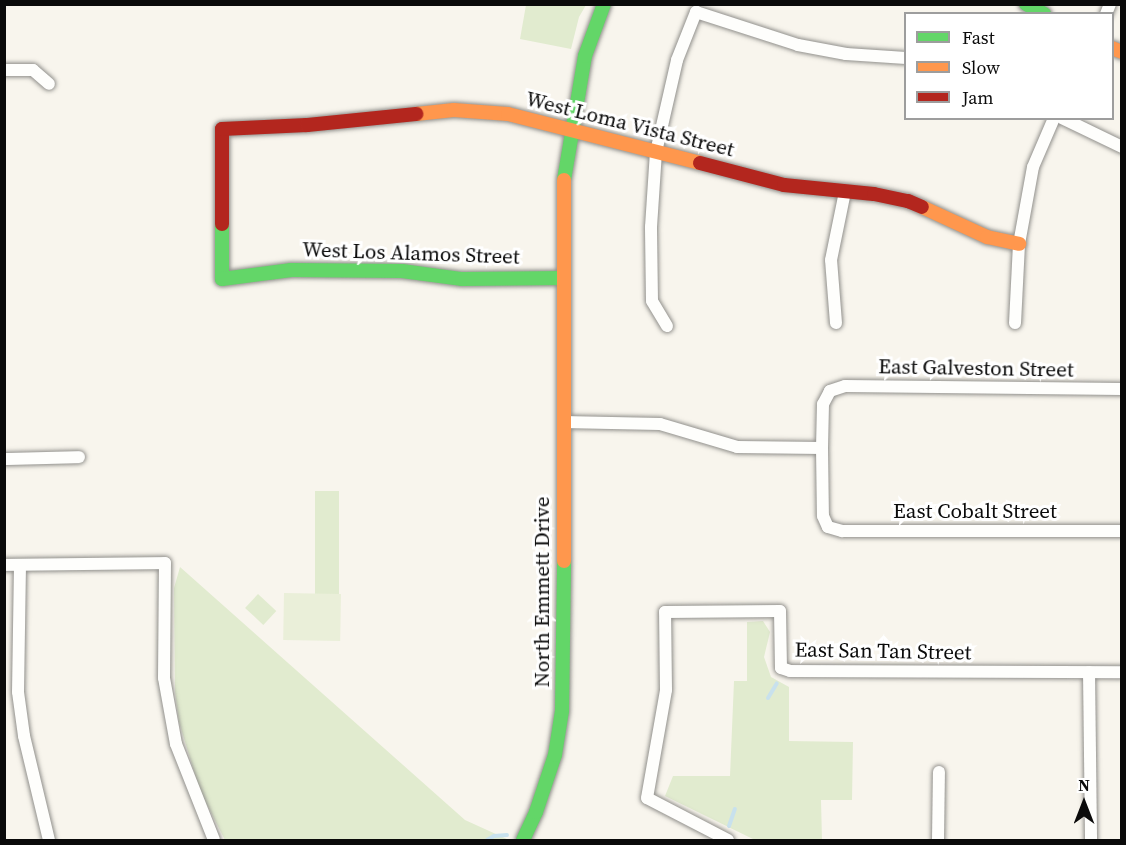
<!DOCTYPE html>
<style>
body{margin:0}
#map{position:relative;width:1126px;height:845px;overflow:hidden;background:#f8f5ed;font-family:"Source Serif 4",serif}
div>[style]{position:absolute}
.green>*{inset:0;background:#e1ebcf;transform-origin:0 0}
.pitch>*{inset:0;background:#eaefd9;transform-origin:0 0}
.stream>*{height:4px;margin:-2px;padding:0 2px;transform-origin:2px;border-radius:2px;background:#c8e1ed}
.roads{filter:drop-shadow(0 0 2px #91908c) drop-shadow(0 0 2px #91908c)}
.street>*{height:12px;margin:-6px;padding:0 6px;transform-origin:6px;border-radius:6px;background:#fefefc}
.fast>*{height:14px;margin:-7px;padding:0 7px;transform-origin:7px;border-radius:7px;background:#63d668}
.slow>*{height:14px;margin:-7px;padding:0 7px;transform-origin:7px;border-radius:7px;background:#ff974d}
.jam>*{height:14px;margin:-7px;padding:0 7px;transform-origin:7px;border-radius:7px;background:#b3261e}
span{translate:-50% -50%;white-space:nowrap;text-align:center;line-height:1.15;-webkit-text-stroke:6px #fff;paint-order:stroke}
.street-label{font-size:21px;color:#0a0a0a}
.frame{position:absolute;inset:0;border:6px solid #0a0a0a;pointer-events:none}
.legend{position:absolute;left:904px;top:12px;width:210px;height:108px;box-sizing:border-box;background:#fff;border:2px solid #9d9d9d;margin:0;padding:8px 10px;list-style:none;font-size:18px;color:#0a0a0a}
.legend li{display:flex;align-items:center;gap:12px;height:30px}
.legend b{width:30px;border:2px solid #9d9d9d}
.north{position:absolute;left:1054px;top:773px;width:60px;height:60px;-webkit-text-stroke:4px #fff;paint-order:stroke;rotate:0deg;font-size:16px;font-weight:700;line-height:24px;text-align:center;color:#0a0a0a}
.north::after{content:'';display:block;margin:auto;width:21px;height:27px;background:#0a0a0a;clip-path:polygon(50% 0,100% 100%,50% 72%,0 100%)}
</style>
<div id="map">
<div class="green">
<div style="clip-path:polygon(526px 5px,586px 5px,579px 17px,571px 49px,520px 39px)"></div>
<div style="left:315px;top:491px;width:24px;height:103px"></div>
<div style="clip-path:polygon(180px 567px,465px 820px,509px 840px,225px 840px,200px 791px,179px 722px,175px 692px,174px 588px)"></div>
<div style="left:258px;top:594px;width:25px;height:19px;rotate:43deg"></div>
<div style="clip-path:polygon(763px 621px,770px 632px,764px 657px,771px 677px,789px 687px,789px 741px,853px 742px,852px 800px,821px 800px,822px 840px,755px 840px,665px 796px,673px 776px,730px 776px,734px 681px,747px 681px,747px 622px)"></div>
</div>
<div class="pitch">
<div style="left:284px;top:593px;width:57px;height:47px;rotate:1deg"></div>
</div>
<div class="stream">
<div style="left:768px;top:698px;width:17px;rotate:-59deg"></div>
<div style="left:729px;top:826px;width:18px;rotate:-71deg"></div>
<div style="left:487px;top:840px;width:8px;rotate:-30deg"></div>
<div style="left:494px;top:836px;width:13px;rotate:-4deg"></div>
</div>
<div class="roads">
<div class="street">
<div style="left:1106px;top:14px;width:11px;rotate:-68deg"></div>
<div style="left:4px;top:70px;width:29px"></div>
<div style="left:33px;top:70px;width:21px;rotate:41deg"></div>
<div style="left:1062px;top:118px;width:67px;rotate:25.8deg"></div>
<div style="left:836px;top:323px;width:63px;rotate:-94.5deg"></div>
<div style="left:831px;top:260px;width:69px;rotate:-78.4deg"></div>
<div style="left:1015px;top:323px;width:79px;rotate:-87.1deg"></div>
<div style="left:1019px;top:244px;width:78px;rotate:-79.7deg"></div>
<div style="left:1033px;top:167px;width:53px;rotate:-66.8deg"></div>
<div style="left:667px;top:326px;width:29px;rotate:-121deg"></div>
<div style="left:652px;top:301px;width:74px;rotate:-90.8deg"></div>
<div style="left:651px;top:227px;width:75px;rotate:-86.2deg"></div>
<div style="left:656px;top:152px;width:94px;rotate:-77.1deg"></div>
<div style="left:677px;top:60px;width:52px;rotate:-68.4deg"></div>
<div style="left:696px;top:12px;width:107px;rotate:17.9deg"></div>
<div style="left:798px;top:45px;width:49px;rotate:10.6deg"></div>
<div style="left:846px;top:54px;width:60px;rotate:3.8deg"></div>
<div style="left:1122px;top:389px;width:277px;rotate:-179.4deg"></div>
<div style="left:845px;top:386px;width:16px;rotate:162deg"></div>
<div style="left:830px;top:391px;width:15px;rotate:118deg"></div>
<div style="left:823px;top:404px;width:44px;rotate:91.3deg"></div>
<div style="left:822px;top:448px;width:68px;rotate:89.2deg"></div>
<div style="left:823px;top:516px;width:12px;rotate:66deg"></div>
<div style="left:828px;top:527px;width:15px;rotate:16deg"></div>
<div style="left:842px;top:531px;width:280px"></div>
<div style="left:563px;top:422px;width:97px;rotate:1.2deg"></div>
<div style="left:660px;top:424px;width:80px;rotate:16.6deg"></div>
<div style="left:737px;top:447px;width:85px;rotate:0.7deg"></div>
<div style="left:4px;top:459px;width:75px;rotate:-1.5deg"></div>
<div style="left:4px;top:565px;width:161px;rotate:-0.7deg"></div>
<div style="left:165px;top:563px;width:115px;rotate:90.5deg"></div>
<div style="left:164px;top:678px;width:67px;rotate:79.7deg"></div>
<div style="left:176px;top:744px;width:103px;rotate:68.4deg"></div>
<div style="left:20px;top:565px;width:127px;rotate:90.9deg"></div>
<div style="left:18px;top:692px;width:44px;rotate:82.2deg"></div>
<div style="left:24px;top:736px;width:107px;rotate:76.5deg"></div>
<div style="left:1089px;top:672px;width:168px;rotate:89.3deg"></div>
<div style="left:728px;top:840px;width:91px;rotate:-152.6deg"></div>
<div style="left:647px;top:798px;width:110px;rotate:-80deg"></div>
<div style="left:666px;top:690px;width:78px;rotate:-90.7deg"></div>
<div style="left:665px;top:612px;width:115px;rotate:-0.5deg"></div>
<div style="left:780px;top:611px;width:57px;rotate:89deg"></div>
<div style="left:781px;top:668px;width:9px;rotate:18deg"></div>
<div style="left:790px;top:671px;width:332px;rotate:0.2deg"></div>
<div style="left:938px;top:840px;width:68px;rotate:-89.2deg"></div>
</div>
<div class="fast">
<div style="left:1026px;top:4px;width:21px;rotate:29deg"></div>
<div style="left:564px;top:180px;width:126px;rotate:-80.4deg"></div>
<div style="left:585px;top:56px;width:55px;rotate:-69.9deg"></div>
<div style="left:222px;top:224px;width:55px;rotate:90deg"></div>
<div style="left:222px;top:279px;width:70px;rotate:-7.4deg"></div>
<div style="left:291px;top:270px;width:111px;rotate:0.5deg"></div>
<div style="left:402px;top:271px;width:61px;rotate:7.6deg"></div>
<div style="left:462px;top:279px;width:101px;rotate:-0.6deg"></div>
<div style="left:523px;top:840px;width:31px;rotate:-65deg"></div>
<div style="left:536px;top:812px;width:60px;rotate:-71.6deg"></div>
<div style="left:555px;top:755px;width:45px;rotate:-81deg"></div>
<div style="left:562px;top:711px;width:150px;rotate:-89.2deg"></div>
</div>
<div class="slow">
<div style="left:1112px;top:48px;width:11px;rotate:22deg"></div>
<div style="left:416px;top:114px;width:38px;rotate:-6deg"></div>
<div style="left:454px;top:110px;width:54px;rotate:4.2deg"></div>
<div style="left:508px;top:114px;width:198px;rotate:14.3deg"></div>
<div style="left:922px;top:207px;width:72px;rotate:24.8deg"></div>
<div style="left:987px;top:237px;width:33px;rotate:12deg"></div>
<div style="left:564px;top:561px;width:381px;rotate:-90deg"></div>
</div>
<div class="jam">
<div style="left:700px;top:163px;width:87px;rotate:14.7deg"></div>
<div style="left:784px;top:185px;width:90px;rotate:5.7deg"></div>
<div style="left:874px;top:194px;width:35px;rotate:12deg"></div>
<div style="left:908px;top:201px;width:15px;rotate:23deg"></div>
<div style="left:222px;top:224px;width:95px;rotate:-90deg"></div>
<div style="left:222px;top:129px;width:85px;rotate:-2.7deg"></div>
<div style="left:307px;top:125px;width:110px;rotate:-5.8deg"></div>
</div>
</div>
<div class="street-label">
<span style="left:630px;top:124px;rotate:14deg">West Loma Vista Street</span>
<span style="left:411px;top:253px;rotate:2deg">West Los Alamos Street</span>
<span style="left:976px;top:368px;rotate:1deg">East Galveston Street</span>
<span style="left:975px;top:511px">East Cobalt Street</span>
<span style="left:542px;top:592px;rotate:-90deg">North Emmett Drive</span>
<span style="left:883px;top:651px;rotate:1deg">East San Tan Street</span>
</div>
<div class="frame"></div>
<ul class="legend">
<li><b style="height:8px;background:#63d668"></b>Fast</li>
<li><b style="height:8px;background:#ff974d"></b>Slow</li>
<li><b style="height:8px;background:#b3261e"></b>Jam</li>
</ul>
<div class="north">N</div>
</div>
